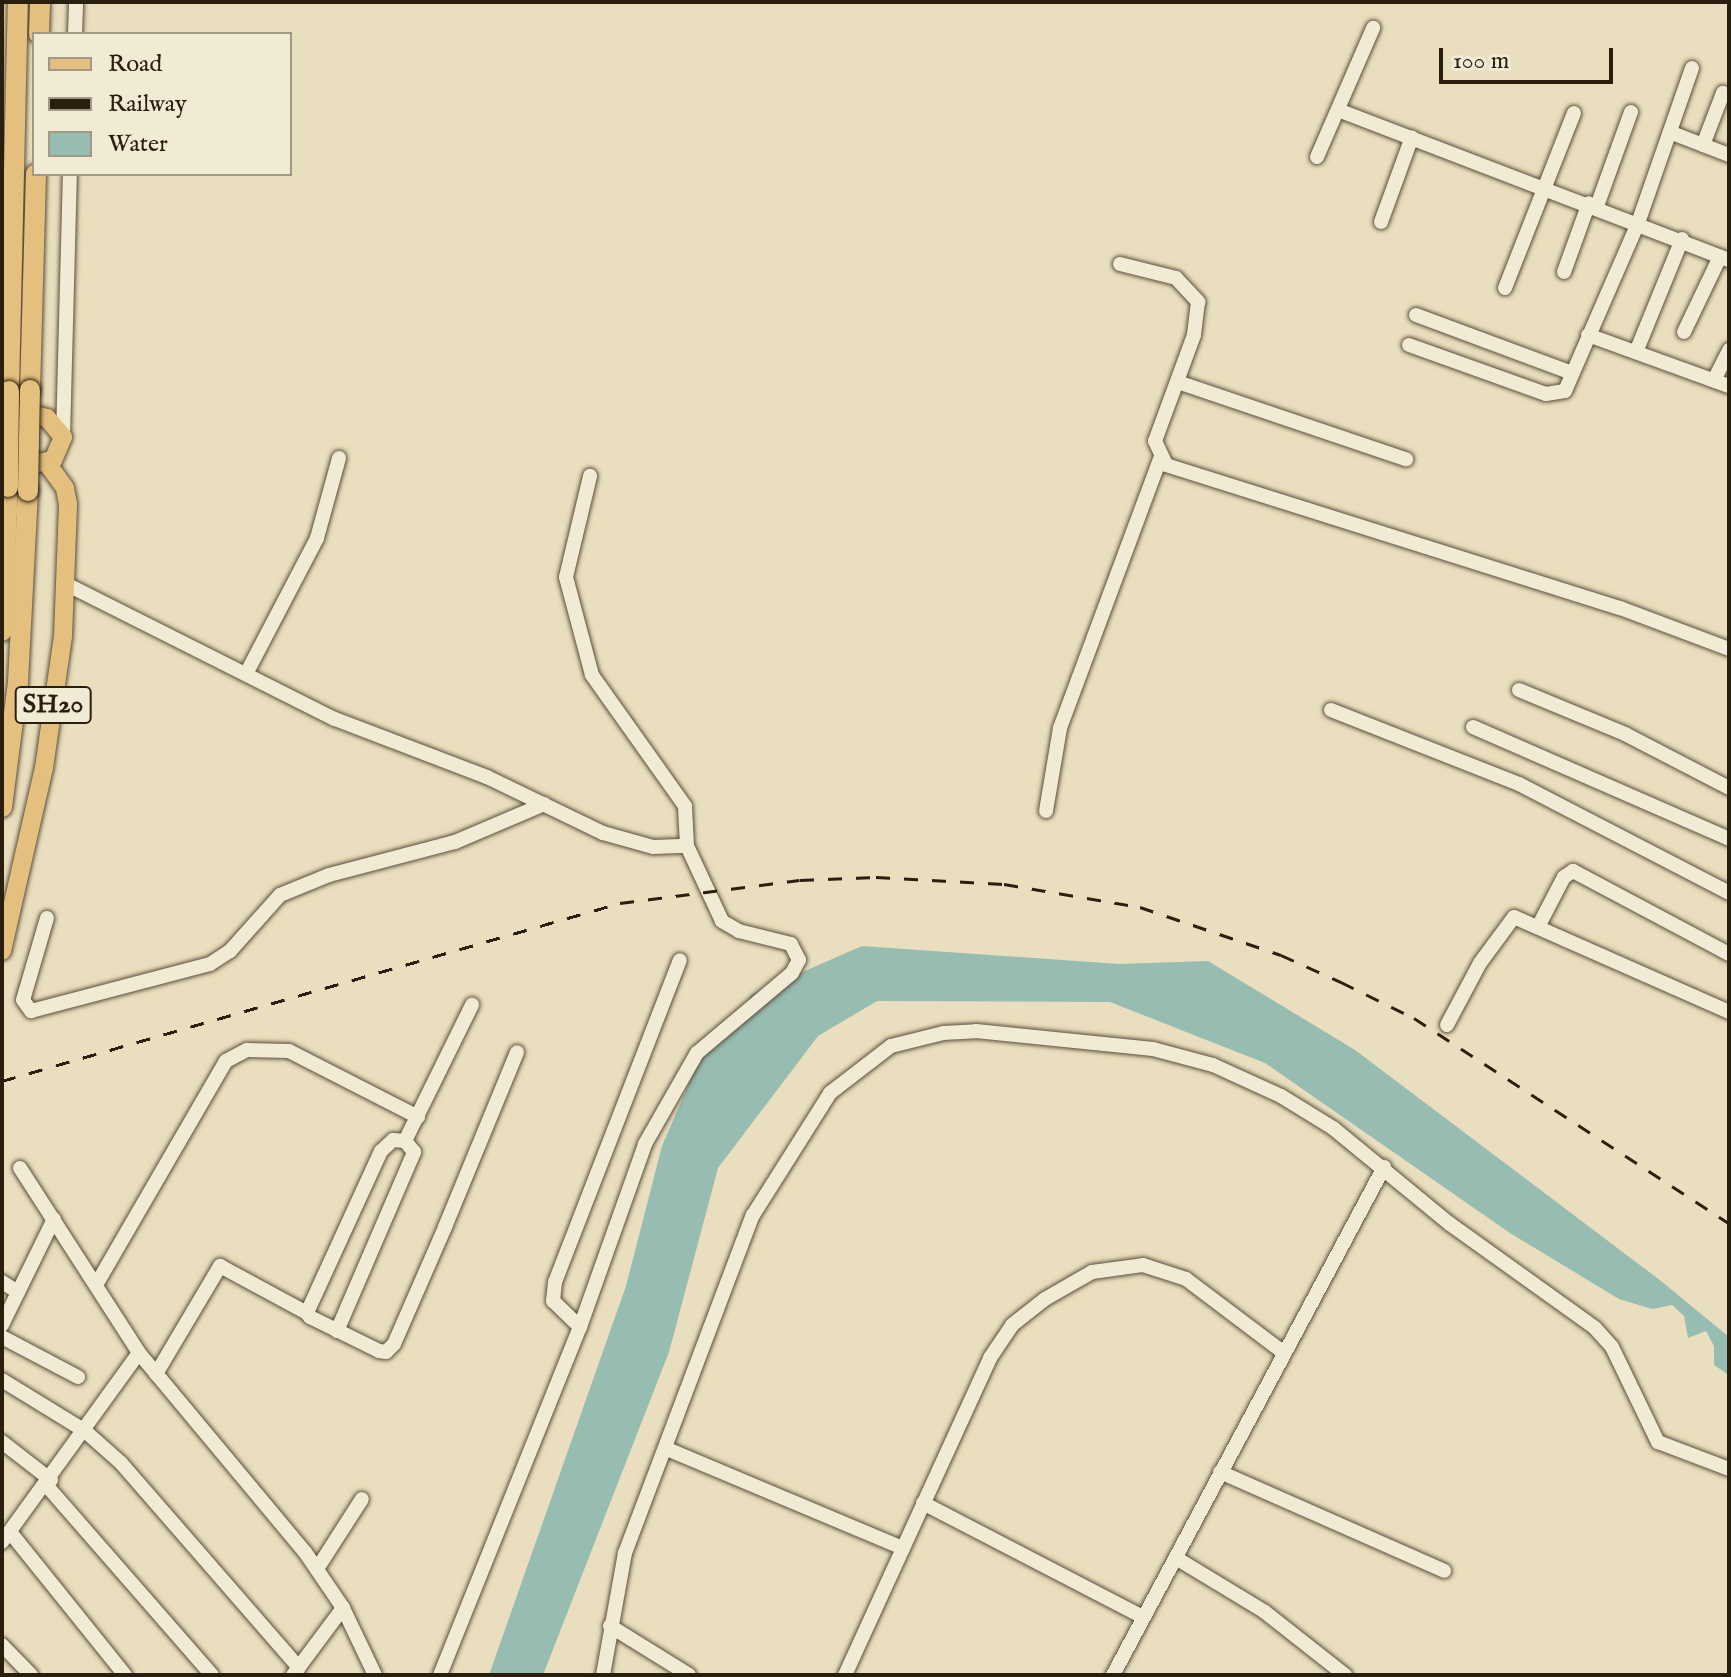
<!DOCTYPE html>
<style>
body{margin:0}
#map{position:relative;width:1731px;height:1677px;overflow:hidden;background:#e9debd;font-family:"IM FELL English",serif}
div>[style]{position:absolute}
.water>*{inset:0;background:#97bcb1}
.roads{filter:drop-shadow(0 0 2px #5a4e3a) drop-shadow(0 0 2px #5a4e3a)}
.minor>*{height:14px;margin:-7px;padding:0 7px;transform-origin:7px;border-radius:7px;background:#f1ead4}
.major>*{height:18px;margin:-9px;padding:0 9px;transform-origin:9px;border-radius:9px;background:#e4bf7e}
.highway>*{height:20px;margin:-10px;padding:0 10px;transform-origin:10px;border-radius:10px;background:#e4bf7e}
.rail>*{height:3px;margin-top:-1.5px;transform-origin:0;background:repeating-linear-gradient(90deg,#2a1e0f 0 14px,transparent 0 28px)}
.bridges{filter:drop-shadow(0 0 2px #2a1e0f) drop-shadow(0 0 2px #2a1e0f)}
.highway-bridge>*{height:20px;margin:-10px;padding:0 10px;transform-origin:10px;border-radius:10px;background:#e4bf7e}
span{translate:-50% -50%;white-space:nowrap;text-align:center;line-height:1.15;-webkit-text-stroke:8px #f1ead4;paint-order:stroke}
.shield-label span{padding:2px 6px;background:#f1ead4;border:2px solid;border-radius:6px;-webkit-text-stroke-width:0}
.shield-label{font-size:26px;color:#2a1e0f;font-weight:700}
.frame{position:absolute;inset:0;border:4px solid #2a1e0f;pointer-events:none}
.legend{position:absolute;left:32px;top:32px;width:260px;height:144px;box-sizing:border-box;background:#f1ead4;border:2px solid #a19885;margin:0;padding:10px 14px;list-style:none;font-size:24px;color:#2a1e0f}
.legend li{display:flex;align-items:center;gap:16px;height:40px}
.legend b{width:40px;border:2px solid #a19885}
.scale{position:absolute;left:1439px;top:48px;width:174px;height:36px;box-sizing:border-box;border:4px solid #2a1e0f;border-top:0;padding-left:10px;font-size:24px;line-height:28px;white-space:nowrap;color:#2a1e0f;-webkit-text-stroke:6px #f1ead4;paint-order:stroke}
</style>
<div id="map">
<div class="water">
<div style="clip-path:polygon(862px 946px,1119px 964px,1208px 961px,1355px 1050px,1661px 1281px,1729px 1337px,1729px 1375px,1714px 1365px,1714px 1346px,1706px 1331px,1688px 1338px,1684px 1316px,1672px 1305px,1652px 1309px,1619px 1299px,1510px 1233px,1265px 1063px,1110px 1002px,877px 1001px,818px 1036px,718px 1168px,669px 1352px,543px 1675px,489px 1675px,626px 1286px,662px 1146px,697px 1065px,752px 994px)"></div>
</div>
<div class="roads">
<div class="minor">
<div style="left:75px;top:34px;width:32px;rotate:-88deg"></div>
<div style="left:1338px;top:110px;width:419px;rotate:21deg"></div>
<div style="left:1672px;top:133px;width:61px;rotate:21.1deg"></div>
<div style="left:1703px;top:145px;width:56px;rotate:-69deg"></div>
<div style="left:1317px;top:157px;width:141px;rotate:-66.5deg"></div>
<div style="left:1597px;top:206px;width:100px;rotate:-70.1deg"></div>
<div style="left:1381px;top:222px;width:90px;rotate:-70deg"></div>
<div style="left:1120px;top:264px;width:58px;rotate:14deg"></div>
<div style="left:1176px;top:278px;width:33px;rotate:47deg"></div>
<div style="left:1198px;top:302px;width:33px;rotate:97deg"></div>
<div style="left:1194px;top:335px;width:113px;rotate:110.2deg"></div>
<div style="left:1155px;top:441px;width:26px;rotate:65deg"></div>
<div style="left:1166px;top:465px;width:476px;rotate:17.5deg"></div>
<div style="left:1620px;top:608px;width:116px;rotate:20.6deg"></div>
<div style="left:1564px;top:272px;width:73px;rotate:-70.1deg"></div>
<div style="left:1505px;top:288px;width:188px;rotate:-68.5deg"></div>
<div style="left:1416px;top:315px;width:166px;rotate:20.4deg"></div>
<div style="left:1684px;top:332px;width:83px;rotate:-64.4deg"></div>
<div style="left:1588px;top:335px;width:150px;rotate:19.9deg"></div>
<div style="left:1409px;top:345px;width:145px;rotate:19.7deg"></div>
<div style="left:1546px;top:394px;width:19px;rotate:-9deg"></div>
<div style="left:1565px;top:391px;width:183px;rotate:-66.5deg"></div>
<div style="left:1638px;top:223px;width:164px;rotate:-70.8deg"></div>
<div style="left:1636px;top:352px;width:122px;rotate:-67.8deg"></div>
<div style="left:1714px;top:380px;width:34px;rotate:-63deg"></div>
<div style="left:1178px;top:382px;width:241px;rotate:18.7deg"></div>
<div style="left:63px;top:437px;width:263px;rotate:-88.5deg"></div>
<div style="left:66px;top:584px;width:301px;rotate:26.7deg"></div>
<div style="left:335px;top:719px;width:163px;rotate:20.9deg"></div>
<div style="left:487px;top:777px;width:129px;rotate:25.8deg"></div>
<div style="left:603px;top:833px;width:52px;rotate:15.6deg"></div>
<div style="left:653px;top:847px;width:34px;rotate:-2deg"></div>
<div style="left:246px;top:674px;width:153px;rotate:-62.4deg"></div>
<div style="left:317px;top:538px;width:83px;rotate:-74.6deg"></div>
<div style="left:1519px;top:690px;width:115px;rotate:22.5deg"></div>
<div style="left:1625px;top:734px;width:117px;rotate:27.4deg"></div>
<div style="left:1331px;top:710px;width:202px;rotate:21.5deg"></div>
<div style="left:1519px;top:784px;width:237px;rotate:27.4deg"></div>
<div style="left:1473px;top:727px;width:279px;rotate:23.6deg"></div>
<div style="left:1046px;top:811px;width:84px;rotate:-80.4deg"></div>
<div style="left:1060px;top:728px;width:287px;rotate:-69.6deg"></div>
<div style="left:47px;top:918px;width:85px;rotate:106.3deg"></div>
<div style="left:23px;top:1000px;width:14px;rotate:54deg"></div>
<div style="left:31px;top:1011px;width:185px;rotate:-14.7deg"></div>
<div style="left:210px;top:964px;width:24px;rotate:-33deg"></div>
<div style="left:230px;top:951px;width:75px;rotate:-48.2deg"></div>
<div style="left:280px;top:895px;width:53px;rotate:-22.2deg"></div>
<div style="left:329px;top:875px;width:130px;rotate:-14.7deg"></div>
<div style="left:455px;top:842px;width:97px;rotate:-23.1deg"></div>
<div style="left:1539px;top:925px;width:54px;rotate:-62.5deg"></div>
<div style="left:1564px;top:877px;width:11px;rotate:-34deg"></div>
<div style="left:1573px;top:871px;width:177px;rotate:28deg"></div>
<div style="left:1447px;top:1025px;width:70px;rotate:-62deg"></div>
<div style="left:1480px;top:963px;width:57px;rotate:-53.5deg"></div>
<div style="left:1514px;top:917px;width:235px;rotate:23.8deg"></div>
<div style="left:405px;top:1141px;width:152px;rotate:-63.8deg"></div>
<div style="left:20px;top:1168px;width:220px;rotate:57.2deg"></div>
<div style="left:139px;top:1353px;width:259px;rotate:50.2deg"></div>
<div style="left:305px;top:1552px;width:68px;rotate:55.8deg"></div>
<div style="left:343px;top:1608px;width:74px;rotate:64.5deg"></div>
<div style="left:2px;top:1282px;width:19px;rotate:32deg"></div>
<div style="left:96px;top:1285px;width:259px;rotate:-59.9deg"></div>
<div style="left:226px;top:1061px;width:24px;rotate:-28deg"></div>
<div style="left:247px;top:1050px;width:42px;rotate:1.4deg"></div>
<div style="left:289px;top:1051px;width:145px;rotate:27.1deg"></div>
<div style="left:2px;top:1325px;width:118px;rotate:-63.9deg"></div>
<div style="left:580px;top:1327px;width:37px;rotate:-136deg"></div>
<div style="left:553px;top:1301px;width:19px;rotate:-84deg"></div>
<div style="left:555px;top:1282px;width:345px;rotate:-68.8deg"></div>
<div style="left:337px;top:1331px;width:195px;rotate:-66.7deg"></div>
<div style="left:414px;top:1152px;width:14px;rotate:-129deg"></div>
<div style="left:405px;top:1141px;width:12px;rotate:-175deg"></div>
<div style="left:393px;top:1140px;width:16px;rotate:137deg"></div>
<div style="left:381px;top:1151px;width:178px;rotate:114.6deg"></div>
<div style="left:307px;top:1313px;width:5px;rotate:53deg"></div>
<div style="left:310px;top:1317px;width:77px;rotate:26.2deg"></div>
<div style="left:379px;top:1351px;width:7px;rotate:8deg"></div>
<div style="left:386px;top:1352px;width:11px;rotate:-45deg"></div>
<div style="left:394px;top:1344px;width:128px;rotate:-66.4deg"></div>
<div style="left:445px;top:1227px;width:189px;rotate:-67.6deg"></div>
<div style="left:2px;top:1337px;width:86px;rotate:27.8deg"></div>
<div style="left:156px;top:1374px;width:126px;rotate:-59.3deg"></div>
<div style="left:220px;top:1266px;width:99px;rotate:28.4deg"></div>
<div style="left:2px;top:1380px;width:97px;rotate:31.6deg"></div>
<div style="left:85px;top:1431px;width:48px;rotate:41.6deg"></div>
<div style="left:121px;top:1463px;width:271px;rotate:49deg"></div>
<div style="left:2px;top:1442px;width:62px;rotate:37.8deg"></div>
<div style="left:667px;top:1449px;width:256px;rotate:22.8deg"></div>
<div style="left:1220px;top:1472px;width:245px;rotate:23.8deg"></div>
<div style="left:47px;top:1486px;width:251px;rotate:48.9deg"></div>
<div style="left:923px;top:1503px;width:248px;rotate:27.4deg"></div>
<div style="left:10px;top:1532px;width:184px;rotate:51.2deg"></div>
<div style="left:2px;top:1542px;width:233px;rotate:-54.1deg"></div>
<div style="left:1176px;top:1558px;width:104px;rotate:31.2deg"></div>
<div style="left:1265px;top:1612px;width:102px;rotate:38.2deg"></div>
<div style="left:317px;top:1569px;width:83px;rotate:-57.3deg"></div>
<div style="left:610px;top:1626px;width:93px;rotate:31.8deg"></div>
<div style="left:2px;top:1645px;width:42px;rotate:46deg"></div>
<div style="left:293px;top:1675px;width:84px;rotate:-53.3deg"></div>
<div style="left:440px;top:1675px;width:375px;rotate:-68.1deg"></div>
<div style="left:580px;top:1327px;width:194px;rotate:-70.4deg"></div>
<div style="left:645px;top:1144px;width:105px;rotate:-60.3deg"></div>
<div style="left:697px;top:1053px;width:124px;rotate:-40.1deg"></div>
<div style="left:792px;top:973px;width:15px;rotate:-62deg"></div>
<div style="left:799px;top:960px;width:18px;rotate:-117deg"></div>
<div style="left:791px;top:944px;width:54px;rotate:-166deg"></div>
<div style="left:739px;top:931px;width:20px;rotate:-150deg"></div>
<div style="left:722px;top:921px;width:83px;rotate:-115deg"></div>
<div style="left:687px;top:846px;width:40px;rotate:-92.9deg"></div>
<div style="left:685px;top:806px;width:161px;rotate:-125.4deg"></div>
<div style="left:592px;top:675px;width:101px;rotate:-104.9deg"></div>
<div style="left:566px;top:577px;width:104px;rotate:-76.6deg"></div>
<div style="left:603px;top:1675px;width:124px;rotate:-79.8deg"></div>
<div style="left:625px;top:1553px;width:361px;rotate:-69.3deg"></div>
<div style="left:753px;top:1215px;width:144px;rotate:-57.7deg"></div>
<div style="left:830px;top:1093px;width:77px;rotate:-37.6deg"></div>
<div style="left:891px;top:1046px;width:54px;rotate:-14deg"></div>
<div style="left:943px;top:1033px;width:33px;rotate:-3deg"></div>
<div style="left:976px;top:1031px;width:178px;rotate:5.8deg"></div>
<div style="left:1153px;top:1049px;width:62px;rotate:14.9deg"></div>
<div style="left:1213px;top:1065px;width:75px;rotate:24.5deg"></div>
<div style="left:1281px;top:1096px;width:61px;rotate:31.6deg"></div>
<div style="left:1333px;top:1128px;width:151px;rotate:39.4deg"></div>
<div style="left:1450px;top:1224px;width:178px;rotate:35.6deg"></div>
<div style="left:1595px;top:1328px;width:25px;rotate:48deg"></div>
<div style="left:1612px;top:1347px;width:106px;rotate:64.2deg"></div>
<div style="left:1658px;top:1442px;width:76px;rotate:20.8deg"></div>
<div style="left:845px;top:1675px;width:349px;rotate:-65.4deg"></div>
<div style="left:990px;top:1358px;width:40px;rotate:-56deg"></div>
<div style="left:1012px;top:1325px;width:42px;rotate:-38.2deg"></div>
<div style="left:1045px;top:1299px;width:54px;rotate:-29.9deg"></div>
<div style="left:1092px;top:1272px;width:51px;rotate:-7.8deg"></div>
<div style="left:1143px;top:1265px;width:45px;rotate:18deg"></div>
<div style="left:1186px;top:1279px;width:121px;rotate:37deg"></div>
<div style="left:1113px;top:1675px;width:576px;rotate:-61.92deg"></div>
</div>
<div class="major">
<div style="left:17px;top:411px;width:31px;rotate:13deg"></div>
<div style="left:47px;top:418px;width:25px;rotate:50deg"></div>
<div style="left:63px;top:437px;width:25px;rotate:113deg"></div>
<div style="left:53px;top:460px;width:15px;rotate:169deg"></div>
<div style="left:2px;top:951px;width:188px;rotate:-77.1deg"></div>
<div style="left:44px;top:768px;width:133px;rotate:-81.8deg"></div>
<div style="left:63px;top:636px;width:132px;rotate:-87.8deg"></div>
<div style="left:68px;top:504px;width:16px;rotate:-101deg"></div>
<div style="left:65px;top:488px;width:32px;rotate:-126deg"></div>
</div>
<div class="highway">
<div style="left:39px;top:34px;width:32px;rotate:-88deg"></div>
<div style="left:30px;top:390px;width:216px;rotate:-88.4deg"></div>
<div style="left:9px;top:391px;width:389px;rotate:-88.7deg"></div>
<div style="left:2px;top:631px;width:144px;rotate:-87.6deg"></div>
<div style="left:2px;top:807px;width:126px;rotate:-82.7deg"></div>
<div style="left:18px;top:682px;width:191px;rotate:-87deg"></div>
</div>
</div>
<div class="rail">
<div style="left:2px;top:1081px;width:643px;rotate:-16.07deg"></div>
<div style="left:620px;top:903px;width:181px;rotate:-7.3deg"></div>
<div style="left:800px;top:880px;width:76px;rotate:-2.3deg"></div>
<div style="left:876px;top:877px;width:128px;rotate:3.1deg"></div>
<div style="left:1004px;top:884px;width:138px;rotate:9.6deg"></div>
<div style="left:1140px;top:907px;width:149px;rotate:18.8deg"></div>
<div style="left:1281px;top:955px;width:66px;rotate:24.2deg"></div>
<div style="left:1341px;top:982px;width:81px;rotate:26.3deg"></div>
<div style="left:1414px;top:1018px;width:376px;rotate:33.1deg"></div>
</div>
<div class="bridges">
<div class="highway-bridge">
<div style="left:8px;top:487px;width:96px;rotate:-89.4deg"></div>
<div style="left:28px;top:491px;width:101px;rotate:-88.9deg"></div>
</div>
</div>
<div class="shield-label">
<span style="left:53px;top:705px">SH20</span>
</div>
<div class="frame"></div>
<ul class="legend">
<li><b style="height:10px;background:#e4bf7e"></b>Road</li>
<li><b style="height:10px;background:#2a1e0f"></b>Railway</li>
<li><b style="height:22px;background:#97bcb1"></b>Water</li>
</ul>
<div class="scale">100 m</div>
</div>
